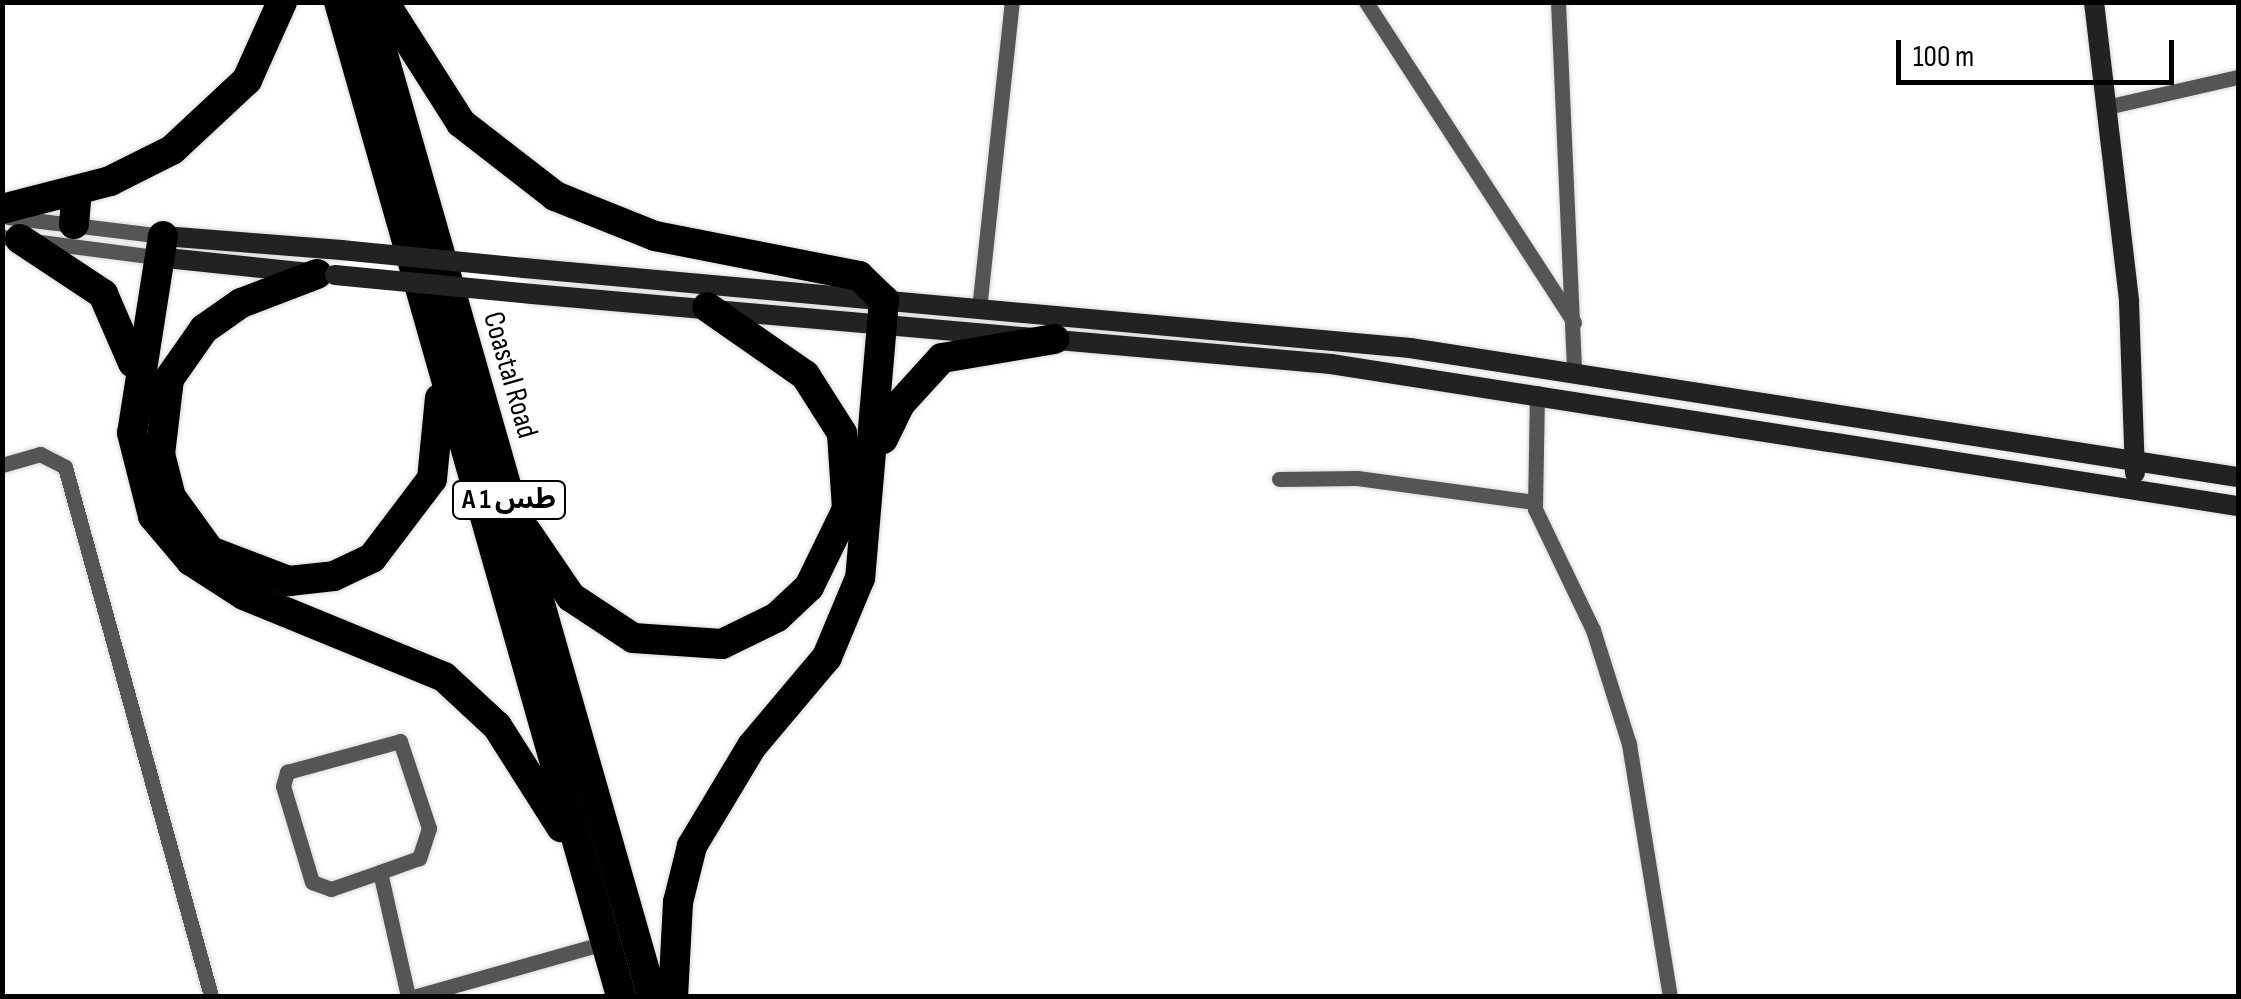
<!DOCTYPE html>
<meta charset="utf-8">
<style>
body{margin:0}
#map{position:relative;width:2241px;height:999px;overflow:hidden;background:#fff;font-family:"Sofia Sans Condensed","Noto Sans Arabic",sans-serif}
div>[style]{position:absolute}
.roads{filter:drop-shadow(0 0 2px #dbdbdb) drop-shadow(0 0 2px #dbdbdb)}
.street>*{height:15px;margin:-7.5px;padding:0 7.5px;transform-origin:7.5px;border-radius:7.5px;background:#555}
.secondary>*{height:20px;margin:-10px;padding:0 10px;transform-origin:10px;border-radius:10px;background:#222}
.highway>*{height:30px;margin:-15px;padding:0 15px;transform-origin:15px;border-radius:15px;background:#000}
.secondary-bridge>*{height:20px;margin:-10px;padding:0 10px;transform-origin:10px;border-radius:10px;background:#222}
span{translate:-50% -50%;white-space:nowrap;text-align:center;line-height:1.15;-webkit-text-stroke:10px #fff;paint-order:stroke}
.shield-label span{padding:2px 8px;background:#fff;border:2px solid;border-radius:8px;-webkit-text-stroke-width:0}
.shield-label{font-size:28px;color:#000;font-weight:700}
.street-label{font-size:30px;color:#000}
.frame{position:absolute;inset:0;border:5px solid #000;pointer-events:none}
.scale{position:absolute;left:1896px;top:40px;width:278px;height:45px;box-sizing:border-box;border:5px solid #000;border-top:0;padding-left:12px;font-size:30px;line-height:35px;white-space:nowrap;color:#000;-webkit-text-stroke:8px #fff;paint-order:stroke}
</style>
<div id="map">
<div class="roads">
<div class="street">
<div style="left:1366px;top:2px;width:382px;rotate:57deg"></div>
<div style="left:1558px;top:2px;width:371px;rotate:87.5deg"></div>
<div style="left:2111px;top:106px;width:130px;rotate:-12.9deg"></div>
<div style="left:8px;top:217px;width:156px;rotate:7deg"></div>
<div style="left:2px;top:237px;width:156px;rotate:7.4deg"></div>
<div style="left:979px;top:309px;width:309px;rotate:-83.9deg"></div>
<div style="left:1537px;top:393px;width:116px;rotate:91deg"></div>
<div style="left:1535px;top:509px;width:134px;rotate:64.4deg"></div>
<div style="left:1593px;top:630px;width:120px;rotate:72.5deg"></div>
<div style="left:1629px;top:744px;width:255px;rotate:80.8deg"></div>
<div style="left:2px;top:465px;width:40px;rotate:-16deg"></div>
<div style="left:40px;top:454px;width:28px;rotate:27deg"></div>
<div style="left:65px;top:467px;width:549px;rotate:74.57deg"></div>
<div style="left:1279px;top:479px;width:78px;rotate:-0.7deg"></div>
<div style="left:1357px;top:478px;width:179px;rotate:7.7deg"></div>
<div style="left:380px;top:872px;width:52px;rotate:160.9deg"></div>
<div style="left:331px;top:889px;width:20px;rotate:-160deg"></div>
<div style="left:312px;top:882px;width:100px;rotate:-106.8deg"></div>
<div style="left:283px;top:786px;width:15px;rotate:-74deg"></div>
<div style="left:287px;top:772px;width:117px;rotate:-15.3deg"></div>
<div style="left:400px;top:741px;width:92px;rotate:71.6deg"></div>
<div style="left:429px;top:828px;width:32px;rotate:108deg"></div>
<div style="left:419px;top:858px;width:41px;rotate:160.3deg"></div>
<div style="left:380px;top:872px;width:127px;rotate:77.3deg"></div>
<div style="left:417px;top:996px;width:194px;rotate:-15.8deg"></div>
</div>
<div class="secondary">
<div style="left:2094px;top:2px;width:302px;rotate:83.3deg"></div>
<div style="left:2129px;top:302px;width:171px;rotate:88deg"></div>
<div style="left:163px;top:236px;width:179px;rotate:4.5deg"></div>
<div style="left:157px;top:257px;width:153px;rotate:6deg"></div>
<div style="left:524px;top:268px;width:890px;rotate:5.16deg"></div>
<div style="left:1410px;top:348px;width:838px;rotate:8.86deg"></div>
<div style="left:532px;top:294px;width:802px;rotate:5.01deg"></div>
<div style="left:1331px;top:364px;width:918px;rotate:8.9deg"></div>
</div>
<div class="highway">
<div style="left:339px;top:2px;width:1033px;rotate:74.16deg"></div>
<div style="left:368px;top:2px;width:1034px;rotate:74.05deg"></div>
<div style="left:384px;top:2px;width:143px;rotate:57.5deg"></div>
<div style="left:461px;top:123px;width:119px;rotate:37.8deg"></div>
<div style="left:555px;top:196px;width:108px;rotate:21.8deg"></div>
<div style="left:655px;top:236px;width:208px;rotate:11.1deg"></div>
<div style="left:859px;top:276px;width:35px;rotate:44deg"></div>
<div style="left:884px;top:300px;width:279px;rotate:94.9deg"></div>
<div style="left:860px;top:578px;width:86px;rotate:112.7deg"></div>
<div style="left:827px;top:657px;width:116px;rotate:130.1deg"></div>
<div style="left:752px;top:746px;width:117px;rotate:121deg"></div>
<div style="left:692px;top:846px;width:58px;rotate:104deg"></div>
<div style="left:678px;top:902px;width:94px;rotate:93deg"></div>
<div style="left:2px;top:209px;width:112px;rotate:-14.5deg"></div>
<div style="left:110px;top:181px;width:69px;rotate:-26.6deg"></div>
<div style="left:172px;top:150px;width:103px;rotate:-43deg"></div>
<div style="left:247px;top:80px;width:85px;rotate:-65.8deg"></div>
<div style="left:74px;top:224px;width:33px;rotate:-85deg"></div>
<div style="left:163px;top:236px;width:199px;rotate:98.9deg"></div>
<div style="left:132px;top:433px;width:86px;rotate:75.8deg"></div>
<div style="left:153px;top:516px;width:59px;rotate:49.8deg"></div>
<div style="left:191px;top:561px;width:63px;rotate:32.7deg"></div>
<div style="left:244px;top:595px;width:216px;rotate:22.3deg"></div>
<div style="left:444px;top:677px;width:72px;rotate:42.8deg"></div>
<div style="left:497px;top:726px;width:120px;rotate:57.6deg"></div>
<div style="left:20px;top:239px;width:100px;rotate:33.5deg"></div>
<div style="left:103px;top:294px;width:75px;rotate:66.5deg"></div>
<div style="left:317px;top:274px;width:81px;rotate:159.1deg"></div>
<div style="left:241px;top:303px;width:45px;rotate:144.9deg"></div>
<div style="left:204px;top:329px;width:61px;rotate:125deg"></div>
<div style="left:169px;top:379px;width:76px;rotate:96.8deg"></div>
<div style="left:160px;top:454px;width:44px;rotate:75.7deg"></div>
<div style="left:171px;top:497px;width:67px;rotate:54.2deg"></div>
<div style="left:210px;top:551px;width:85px;rotate:20.8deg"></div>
<div style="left:289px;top:581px;width:45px;rotate:-6.3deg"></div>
<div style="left:334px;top:576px;width:42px;rotate:-25.3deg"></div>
<div style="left:372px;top:558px;width:99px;rotate:-52.8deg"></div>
<div style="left:432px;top:479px;width:81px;rotate:-84.4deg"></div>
<div style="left:883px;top:439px;width:39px;rotate:-64deg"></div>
<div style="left:900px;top:404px;width:62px;rotate:-47.6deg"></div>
<div style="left:942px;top:358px;width:114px;rotate:-9.6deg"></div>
<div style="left:526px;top:531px;width:80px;rotate:55.7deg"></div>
<div style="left:571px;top:597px;width:74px;rotate:33.5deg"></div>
<div style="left:633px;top:638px;width:89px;rotate:3.9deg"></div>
<div style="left:722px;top:644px;width:61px;rotate:-26.1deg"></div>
<div style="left:777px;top:617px;width:44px;rotate:-43.2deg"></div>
<div style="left:809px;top:587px;width:87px;rotate:-64deg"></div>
<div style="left:847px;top:509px;width:76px;rotate:-93.8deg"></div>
<div style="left:842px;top:433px;width:69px;rotate:-122.5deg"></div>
<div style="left:805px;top:375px;width:119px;rotate:-145.2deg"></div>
</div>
</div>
<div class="secondary-bridge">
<div style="left:341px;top:250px;width:184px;rotate:5.6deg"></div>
<div style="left:335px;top:275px;width:198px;rotate:5.5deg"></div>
</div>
<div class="shield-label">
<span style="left:509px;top:500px">A 1 طس</span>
</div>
<div class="street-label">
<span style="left:510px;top:375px;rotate:74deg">Coastal Road</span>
</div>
<div class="frame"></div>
<div class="scale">100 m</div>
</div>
